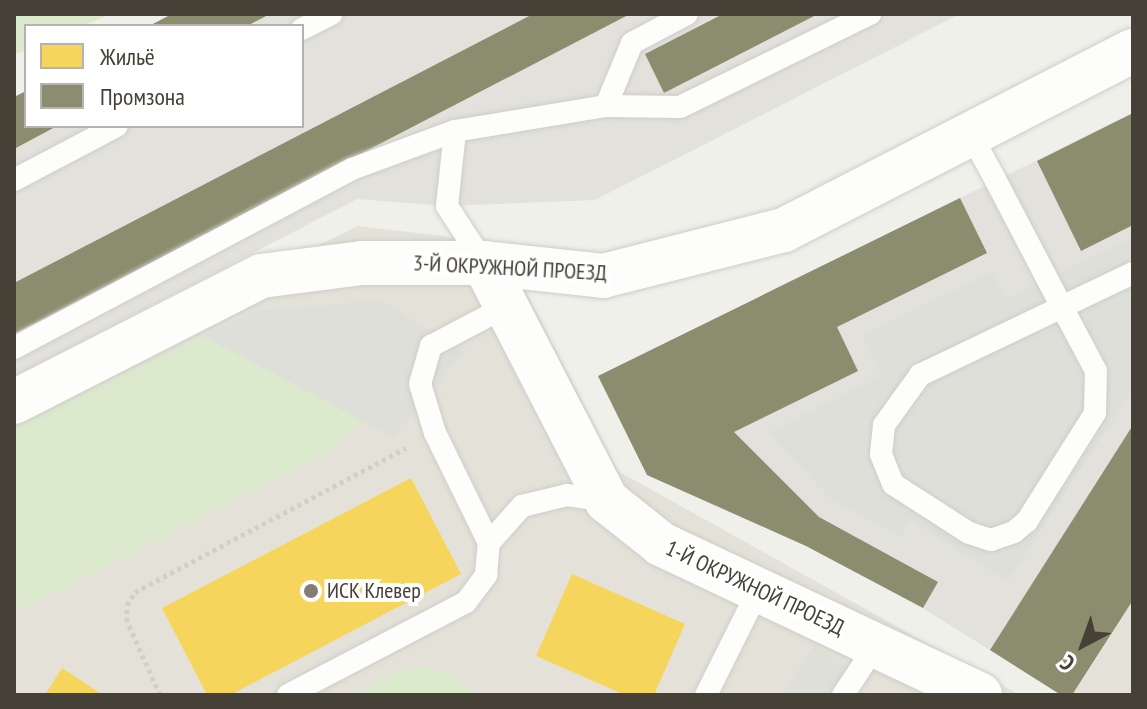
<!DOCTYPE html>
<meta charset="utf-8">
<style>
body{margin:0}
#map{position:relative;width:1147px;height:709px;overflow:hidden;background:#f0f0eb;font-family:"PT Sans Narrow",sans-serif}
div>[style]{position:absolute}
.residential>*{inset:0;background:#e4e2d8}
.industrial>*{inset:0;background:#e3e1dc}
.green>*{inset:0;background:#dbeacc}
.parking>*{inset:0;background:#dfdfda}
.homes>*{inset:0;background:#f6d55c}
.industry>*{inset:0;background:#8c8c6e}
.path>*{height:5px;margin-top:-2.5px;transform-origin:0;background:repeating-linear-gradient(90deg,#d1cfcb 0 4px,transparent 0 8px)}
.roads{filter:drop-shadow(0 0 2px #cecdc8) drop-shadow(0 0 2px #cecdc8)}
.service>*{height:22px;margin:-11px;padding:0 11px;transform-origin:11px;border-radius:11px;background:#fdfdfc}
.minor>*{height:44px;margin:-22px;padding:0 22px;transform-origin:22px;border-radius:22px;background:#fdfdfc}
.dots>*{width:22px;height:22px;translate:-50% -50%;box-sizing:border-box;border:4px solid #fff;border-radius:50%}
span{translate:-50% -50%;white-space:nowrap;text-align:center;line-height:1.15;-webkit-text-stroke:8px #fff;paint-order:stroke}
.street-label{font-size:22px;color:#464137}
.poi-label{font-size:22px;color:#464137}
.left{translate:0 -50%;text-align:left}
.frame{position:absolute;inset:0;border:16px solid #464137;pointer-events:none}
.legend{position:absolute;left:24px;top:24px;width:280px;height:104px;box-sizing:border-box;background:#fff;border:2px solid #b5b3af;margin:0;padding:10px 14px;list-style:none;font-size:24px;color:#464137}
.legend li{display:flex;align-items:center;gap:16px;height:40px}
.legend b{width:40px;border:2px solid #b5b3af}
.north{position:absolute;left:1043px;top:605px;width:80px;height:80px;-webkit-text-stroke:6px #fff;paint-order:stroke;rotate:221deg;font-size:22px;font-weight:700;line-height:32px;text-align:center;color:#464137}
.north::after{content:'';display:block;margin:auto;width:28px;height:36px;background:#464137;clip-path:polygon(50% 0,100% 100%,50% 72%,0 100%)}
</style>
<div id="map">
<div class="residential">
<div style="clip-path:polygon(358px 226px,501px 243px,618px 471px,1020px 695px,14px 695px,14px 393px)"></div>
<div style="clip-path:polygon(1133px 600px,1133px 695px,1072px 695px,1085px 676px)"></div>
</div>
<div class="industrial">
<div style="clip-path:polygon(172px 14px,960px 14px,595px 200px,447px 206px,357px 199px,14px 377px,14px 97px,26px 91px,26px 126px,302px 126px,302px 26px,149px 26px)"></div>
<div style="clip-path:polygon(1133px 113px,1133px 600px,1072px 695px,1061px 695px,923px 608px,806px 546px,647px 475px,598px 376px)"></div>
</div>
<div class="green">
<div style="clip-path:polygon(14px 14px,111px 14px,83px 26px,26px 26px,26px 50px,14px 55px)"></div>
<div style="clip-path:polygon(203px 336px,362px 420px,329px 453px,14px 612px,14px 426px)"></div>
<div style="clip-path:polygon(422px 667px,449px 675px,476px 695px,357px 695px,393px 672px)"></div>
</div>
<div class="parking">
<div style="clip-path:polygon(1133px 237px,1133px 390px,1008px 581px,911px 521px,900px 537px,831px 499px,768px 433px,881px 376px,861px 335px,992px 272px,1007px 298px)"></div>
<div style="clip-path:polygon(382px 300px,465px 352px,393px 437px,203px 336px,256px 311px)"></div>
<div style="clip-path:polygon(814px 645px,847px 667px,829px 695px,781px 695px)"></div>
</div>
<div class="homes">
<div style="clip-path:polygon(411px 478px,461px 574px,230px 695px,207px 695px,162px 608px)"></div>
<div style="clip-path:polygon(572px 574px,685px 624px,654px 695px,625px 695px,536px 656px)"></div>
<div style="clip-path:polygon(62px 668px,103px 695px,45px 695px)"></div>
</div>
<div class="industry">
<div style="clip-path:polygon(172px 14px,270px 14px,247px 26px,149px 26px)"></div>
<div style="clip-path:polygon(533px 14px,630px 14px,14px 334px,14px 283px)"></div>
<div style="clip-path:polygon(723px 14px,818px 14px,664px 93px,645px 54px)"></div>
<div style="clip-path:polygon(26px 91px,26px 126px,57px 126px,14px 149px,14px 97px)"></div>
<div style="clip-path:polygon(1133px 113px,1133px 225px,1081px 251px,1037px 161px)"></div>
<div style="clip-path:polygon(960px 198px,987px 253px,837px 327px,858px 371px,734px 432px,819px 517px,938px 582px,923px 608px,806px 546px,647px 475px,598px 376px)"></div>
<div style="clip-path:polygon(1133px 425px,1133px 600px,1072px 695px,1061px 695px,990px 650px)"></div>
</div>
<div class="path">
<div style="left:160px;top:695px;width:81px;rotate:-114deg"></div>
<div style="left:127px;top:621px;width:16px;rotate:-90deg"></div>
<div style="left:127px;top:605px;width:15px;rotate:-58deg"></div>
<div style="left:135px;top:592px;width:307px;rotate:-28deg"></div>
</div>
<div class="roads">
<div class="service">
<div style="left:302px;top:29px;width:33px;rotate:-27deg"></div>
<div style="left:606px;top:106px;width:74px;rotate:0.8deg"></div>
<div style="left:680px;top:107px;width:212px;rotate:-26.1deg"></div>
<div style="left:455px;top:131px;width:75px;rotate:96.1deg"></div>
<div style="left:447px;top:206px;width:68px;rotate:57deg"></div>
<div style="left:969px;top:131px;width:57px;rotate:61.6deg"></div>
<div style="left:996px;top:181px;width:142px;rotate:62.4deg"></div>
<div style="left:1062px;top:307px;width:72px;rotate:62deg"></div>
<div style="left:1096px;top:371px;width:42px;rotate:91.4deg"></div>
<div style="left:1095px;top:413px;width:128px;rotate:122.2deg"></div>
<div style="left:1027px;top:521px;width:17px;rotate:140deg"></div>
<div style="left:1014px;top:532px;width:24px;rotate:161deg"></div>
<div style="left:991px;top:540px;width:23px;rotate:-162deg"></div>
<div style="left:969px;top:533px;width:90px;rotate:-147.2deg"></div>
<div style="left:893px;top:484px;width:32px;rotate:-112deg"></div>
<div style="left:881px;top:454px;width:29px;rotate:-84deg"></div>
<div style="left:884px;top:425px;width:62px;rotate:-54.2deg"></div>
<div style="left:920px;top:375px;width:236px;rotate:-25.6deg"></div>
<div style="left:14px;top:180px;width:116px;rotate:-27.7deg"></div>
<div style="left:14px;top:348px;width:382px;rotate:-27.9deg"></div>
<div style="left:352px;top:169px;width:110px;rotate:-20.3deg"></div>
<div style="left:455px;top:131px;width:153px;rotate:-9.4deg"></div>
<div style="left:606px;top:106px;width:68px;rotate:-67.6deg"></div>
<div style="left:632px;top:43px;width:62px;rotate:-27.8deg"></div>
<div style="left:489px;top:543px;width:50px;rotate:-48.3deg"></div>
<div style="left:522px;top:506px;width:46px;rotate:-13.7deg"></div>
<div style="left:567px;top:495px;width:40px;rotate:8.5deg"></div>
<div style="left:288px;top:695px;width:201px;rotate:-27.6deg"></div>
<div style="left:466px;top:602px;width:34px;rotate:-53deg"></div>
<div style="left:486px;top:575px;width:32px;rotate:-85deg"></div>
<div style="left:489px;top:543px;width:123px;rotate:-116.1deg"></div>
<div style="left:435px;top:433px;width:51px;rotate:-107deg"></div>
<div style="left:420px;top:384px;width:40px;rotate:-74deg"></div>
<div style="left:431px;top:346px;width:88px;rotate:-27.7deg"></div>
<div style="left:706px;top:695px;width:116px;rotate:-63.4deg"></div>
<div style="left:843px;top:695px;width:60px;rotate:-56.6deg"></div>
</div>
<div class="minor">
<div style="left:484px;top:263px;width:268px;rotate:62.7deg"></div>
<div style="left:607px;top:501px;width:69px;rotate:38.5deg"></div>
<div style="left:661px;top:544px;width:353px;rotate:25.3deg"></div>
<div style="left:14px;top:402px;width:277px;rotate:-27deg"></div>
<div style="left:261px;top:276px;width:102px;rotate:-7.3deg"></div>
<div style="left:362px;top:263px;width:122px"></div>
<div style="left:484px;top:263px;width:120px;rotate:6.2deg"></div>
<div style="left:603px;top:276px;width:187px;rotate:-14.3deg"></div>
<div style="left:784px;top:230px;width:392px;rotate:-27.2deg"></div>
</div>
</div>
<div class="dots">
<div style="left:311px;top:591px;background:#827e76"></div>
</div>
<div class="street-label">
<span style="left:510px;top:268px;rotate:3deg">3-Й ОКРУЖНОЙ ПРОЕЗД</span>
<span style="left:755px;top:588px;rotate:25deg">1-Й ОКРУЖНОЙ ПРОЕЗД</span>
</div>
<div class="poi-label">
<span class="left" style="left:327px;top:591px">ИСК Клевер</span>
</div>
<div class="frame"></div>
<ul class="legend">
<li><b style="height:22px;background:#f6d55c"></b>Жильё</li>
<li><b style="height:22px;background:#8c8c6e"></b>Промзона</li>
</ul>
<div class="north">С</div>
</div>
